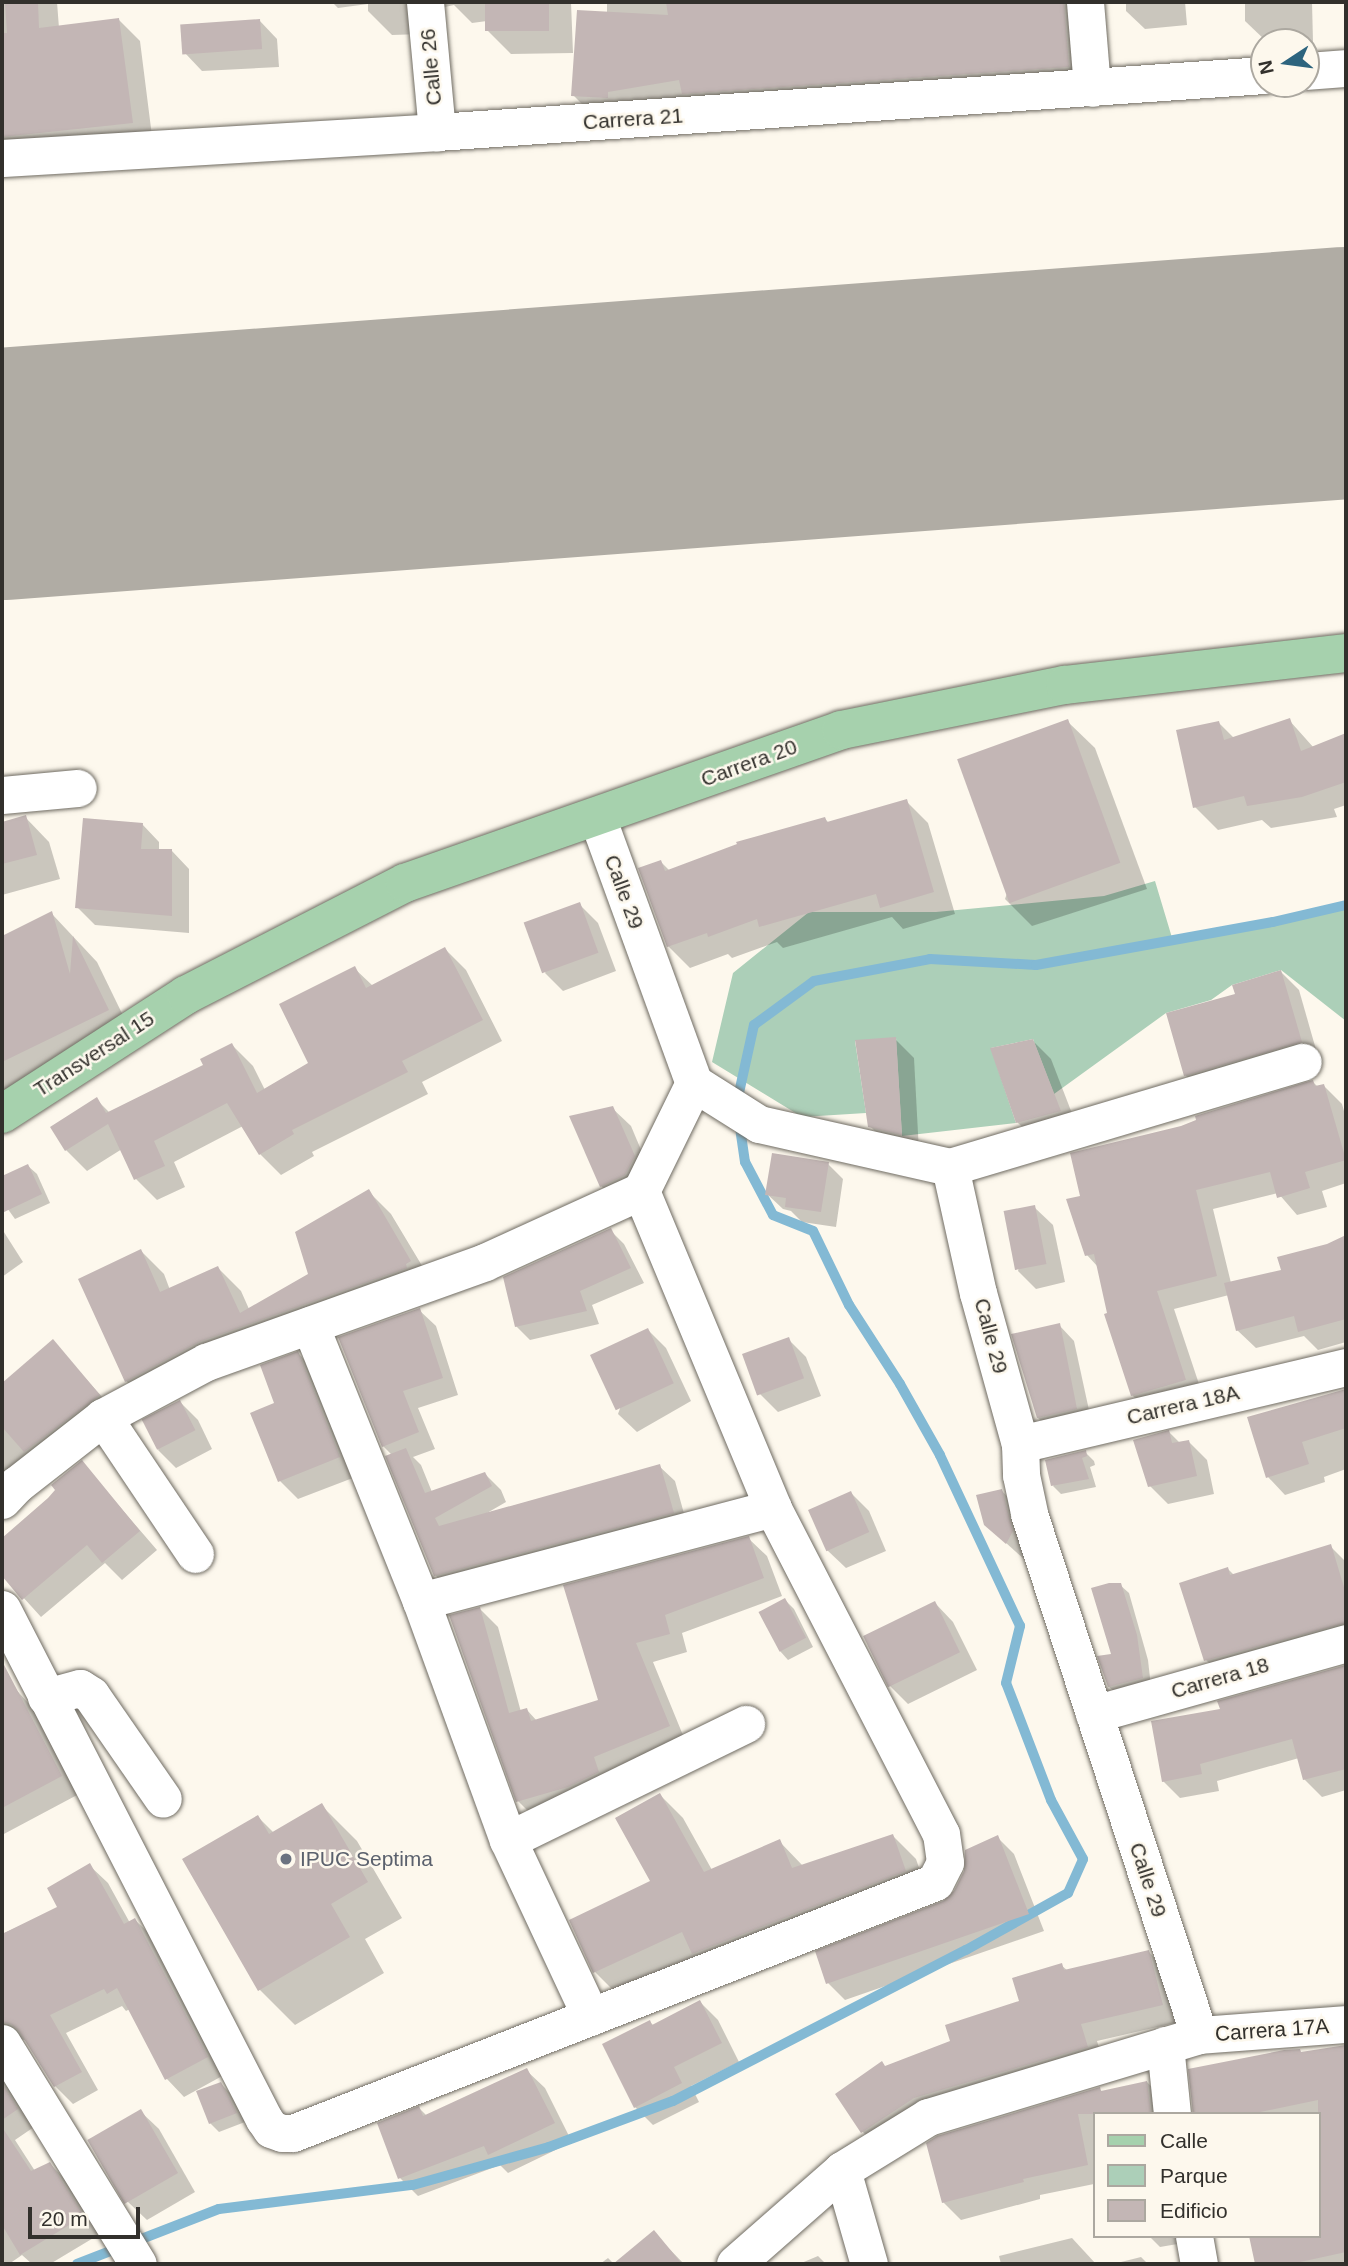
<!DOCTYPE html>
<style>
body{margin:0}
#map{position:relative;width:1348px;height:2266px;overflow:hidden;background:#fdf8ed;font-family:Helvetica,sans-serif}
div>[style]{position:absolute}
.green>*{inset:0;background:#accfb8}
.shadow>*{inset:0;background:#0003}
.stream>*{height:10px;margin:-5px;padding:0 5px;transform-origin:5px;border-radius:5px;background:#83b9d4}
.runway>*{height:252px;margin:-126px;padding:0 126px;transform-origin:126px;border-radius:126px;background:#b0aca4}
.building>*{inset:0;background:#c3b6b5;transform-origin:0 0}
.roads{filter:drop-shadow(0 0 2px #6f6b62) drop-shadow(0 0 2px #6f6b62)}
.minor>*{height:37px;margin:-18.5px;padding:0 18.5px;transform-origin:18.5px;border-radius:18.5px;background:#fff}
.major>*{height:38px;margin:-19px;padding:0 19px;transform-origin:19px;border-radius:19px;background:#a6d1ad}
.dots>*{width:19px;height:19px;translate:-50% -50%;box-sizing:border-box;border:4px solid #fdf8ed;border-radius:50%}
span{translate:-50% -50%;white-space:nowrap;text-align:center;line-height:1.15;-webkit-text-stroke:5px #fdf8ed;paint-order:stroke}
.street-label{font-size:21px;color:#32302c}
.worship-label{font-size:21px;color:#5b616d}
.left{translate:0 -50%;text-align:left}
.frame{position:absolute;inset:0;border:4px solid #32302c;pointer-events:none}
.legend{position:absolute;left:1093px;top:2112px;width:228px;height:126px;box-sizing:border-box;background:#fdf8ed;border:2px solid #aca8a0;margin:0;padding:9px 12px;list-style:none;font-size:21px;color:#32302c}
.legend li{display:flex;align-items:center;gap:14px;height:35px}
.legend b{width:35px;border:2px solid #aca8a0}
.north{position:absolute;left:1250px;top:28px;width:70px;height:70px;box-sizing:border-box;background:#fdf8ed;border:2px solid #aca8a0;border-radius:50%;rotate:257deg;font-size:19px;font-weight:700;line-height:28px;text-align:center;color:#32302c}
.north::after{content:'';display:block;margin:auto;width:24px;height:32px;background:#2d647e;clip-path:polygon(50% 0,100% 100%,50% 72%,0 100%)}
.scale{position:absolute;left:28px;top:2207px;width:112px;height:32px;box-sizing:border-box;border:4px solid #32302c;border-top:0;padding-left:9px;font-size:21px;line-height:24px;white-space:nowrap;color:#32302c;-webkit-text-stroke:5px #fdf8ed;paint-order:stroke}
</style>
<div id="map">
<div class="green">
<div style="clip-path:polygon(1155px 881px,1173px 941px,1346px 906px,1346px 1021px,1281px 970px,1232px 985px,1211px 1000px,1166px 1013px,1054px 1094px,1033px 1039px,991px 1048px,1016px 1123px,902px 1136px,896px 1038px,855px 1041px,866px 1113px,802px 1117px,712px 1062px,733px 973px,809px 912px,936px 912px,1104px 896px)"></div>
</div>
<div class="shadow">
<div style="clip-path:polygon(2px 2px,57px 2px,59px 28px,119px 20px,140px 41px,153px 144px,2px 162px)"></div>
<div style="clip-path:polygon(332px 2px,571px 2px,573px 53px,511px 54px,487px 30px,487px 21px,472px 23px,454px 5px,436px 9px,423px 34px,392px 35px,368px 11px,368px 4px,338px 8px)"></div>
<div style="clip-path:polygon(607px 2px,1090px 2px,1092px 91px,597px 119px,573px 95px,607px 13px)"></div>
<div style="clip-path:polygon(1126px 2px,1185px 2px,1187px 25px,1145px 29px,1126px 11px)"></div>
<div style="clip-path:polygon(1245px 2px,1312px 2px,1313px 42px,1267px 42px,1245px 21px)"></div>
<div style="clip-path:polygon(259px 20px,277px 39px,279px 67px,202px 71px,184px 52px)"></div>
<div style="clip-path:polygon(1289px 720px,1314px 748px,1346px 735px,1346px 805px,1334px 809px,1337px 817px,1271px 828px,1262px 820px,1218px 830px,1195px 807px,1219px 723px,1234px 738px)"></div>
<div style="clip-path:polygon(1067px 721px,1095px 748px,1147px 889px,1032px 926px,1005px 899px)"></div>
<div style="clip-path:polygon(906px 801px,928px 823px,955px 914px,903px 929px,892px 917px,783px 948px,777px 942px,732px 958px,728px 954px,690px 968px,668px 946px,661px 862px,670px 871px,825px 819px,829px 823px)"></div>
<div style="clip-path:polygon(25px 817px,49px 842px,60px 879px,2px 895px,2px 824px)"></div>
<div style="clip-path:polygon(142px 824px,159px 842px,159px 851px,172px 851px,189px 869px,189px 933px,95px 925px,77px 907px)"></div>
<div style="clip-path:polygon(579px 904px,598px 923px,616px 971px,563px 991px,545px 973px)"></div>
<div style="clip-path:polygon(52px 914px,97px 962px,132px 1034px,2px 1095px,2px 938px)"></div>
<div style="clip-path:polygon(445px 949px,466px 970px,502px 1041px,422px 1082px,428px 1094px,312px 1152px,314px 1156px,281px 1175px,260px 1154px,243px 1126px,174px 1162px,185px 1187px,157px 1200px,136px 1179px,122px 1149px,87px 1171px,66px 1150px,97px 1100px,110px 1113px,205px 1066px,232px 1045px,253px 1066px,265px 1090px,311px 1064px,354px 968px,373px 986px)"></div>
<div style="clip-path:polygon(1281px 972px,1299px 990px,1319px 1060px,1203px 1093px,1185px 1075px,1237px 995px)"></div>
<div style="clip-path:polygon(895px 1039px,914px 1058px,919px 1152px,888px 1145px,870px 1126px)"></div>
<div style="clip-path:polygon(1033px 1041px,1051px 1059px,1078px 1129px,1036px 1140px,1017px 1122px)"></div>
<div style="clip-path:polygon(1313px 1082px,1318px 1087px,1324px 1086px,1342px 1104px,1346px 1118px,1346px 1183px,1322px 1191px,1327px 1207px,1297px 1215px,1278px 1193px,1213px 1209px,1231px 1283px,1283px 1271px,1346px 1236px,1346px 1342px,1318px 1350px,1304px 1336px,1256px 1348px,1237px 1330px,1229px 1295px,1174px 1309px,1204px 1399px,1151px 1414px,1132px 1395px,1098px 1267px,1087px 1255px,1082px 1198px,1182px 1127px)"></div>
<div style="clip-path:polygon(612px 1108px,631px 1126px,652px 1176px,619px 1204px,601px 1186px)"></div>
<div style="clip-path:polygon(828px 1164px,843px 1179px,836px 1227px,802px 1222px,791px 1211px,783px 1209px,767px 1194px)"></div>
<div style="clip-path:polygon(28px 1166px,37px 1174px,50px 1203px,15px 1219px,2px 1201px,2px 1178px)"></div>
<div style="clip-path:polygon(368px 1191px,391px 1214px,433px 1284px,149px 1403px,126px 1381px,141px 1251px,164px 1274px,170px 1290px,218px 1268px,241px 1291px,249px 1309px,310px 1275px)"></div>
<div style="clip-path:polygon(1034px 1207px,1053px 1225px,1065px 1282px,1036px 1289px,1018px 1271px)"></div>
<div style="clip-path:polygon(2px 1229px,23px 1262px,2px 1277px)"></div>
<div style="clip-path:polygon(610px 1230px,624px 1244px,644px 1283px,592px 1305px,599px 1324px,530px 1340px,516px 1326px)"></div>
<div style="clip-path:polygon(419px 1310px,436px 1326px,458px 1395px,418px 1408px,435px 1449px,413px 1457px,421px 1465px,432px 1492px,485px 1474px,501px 1490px,506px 1502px,487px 1513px,659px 1466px,675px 1481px,688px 1528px,451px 1591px,435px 1575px,392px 1455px,383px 1446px)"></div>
<div style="clip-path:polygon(1059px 1325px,1074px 1341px,1092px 1424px,1054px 1433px,1038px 1418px)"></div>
<div style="clip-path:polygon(648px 1330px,666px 1348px,691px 1401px,637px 1432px,618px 1414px)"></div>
<div style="clip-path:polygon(788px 1339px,806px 1357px,821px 1396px,778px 1412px,760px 1394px)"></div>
<div style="clip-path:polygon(53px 1342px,121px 1418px,2px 1475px,2px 1386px)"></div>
<div style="clip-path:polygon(298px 1353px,316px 1372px,358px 1476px,298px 1499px,280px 1481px,276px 1404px)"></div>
<div style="clip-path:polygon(1346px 1391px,1346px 1469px,1324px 1477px,1325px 1482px,1285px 1495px,1268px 1477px,1249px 1418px)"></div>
<div style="clip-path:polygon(180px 1402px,198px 1420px,212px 1449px,176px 1468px,158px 1450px)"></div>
<div style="clip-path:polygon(1169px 1432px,1180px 1443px,1189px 1442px,1207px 1460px,1214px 1494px,1168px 1504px,1150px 1486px)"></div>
<div style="clip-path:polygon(1085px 1452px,1094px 1461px,1095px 1465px,1090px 1467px,1096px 1487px,1061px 1494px,1053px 1486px)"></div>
<div style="clip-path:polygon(82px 1463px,157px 1550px,122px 1580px,105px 1563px,41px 1617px,2px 1574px,2px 1540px,58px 1490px)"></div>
<div style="clip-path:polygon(1002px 1491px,1020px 1510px,1030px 1550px,1025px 1560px,985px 1524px)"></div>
<div style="clip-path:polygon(851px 1493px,869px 1511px,886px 1551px,846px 1568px,827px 1550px)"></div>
<div style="clip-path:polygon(748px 1538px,767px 1556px,782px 1596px,682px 1633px,687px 1652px,653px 1662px,687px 1745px,536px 1819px,518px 1801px,480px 1609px,498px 1627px,521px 1712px,527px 1710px,537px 1721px,600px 1701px,565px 1587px)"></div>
<div style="clip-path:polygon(1330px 1546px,1346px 1562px,1346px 1643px,1223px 1677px,1206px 1660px,1228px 1569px,1235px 1576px)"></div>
<div style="clip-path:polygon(1120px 1585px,1129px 1593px,1148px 1660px,1151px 1687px,1118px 1695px,1109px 1687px)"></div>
<div style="clip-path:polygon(785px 1600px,794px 1609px,813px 1647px,788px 1660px,780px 1651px,761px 1613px)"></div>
<div style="clip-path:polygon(935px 1603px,953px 1622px,977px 1670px,908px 1704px,890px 1686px)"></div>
<div style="clip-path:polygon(1346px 1667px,1346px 1790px,1322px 1797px,1304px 1779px,1299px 1758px,1217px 1781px,1219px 1791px,1180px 1798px,1163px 1781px,1222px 1710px,1220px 1702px)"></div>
<div style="clip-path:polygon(2px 1674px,38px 1714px,79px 1794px,2px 1835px,2px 1762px,11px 1757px,2px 1740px)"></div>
<div style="clip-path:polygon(660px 1795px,683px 1818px,712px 1870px,779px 1841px,803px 1866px,893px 1836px,916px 1859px,928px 1894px,618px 1995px,595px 1972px,653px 1882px)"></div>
<div style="clip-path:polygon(322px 1806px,357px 1841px,402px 1918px,365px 1939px,384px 1973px,295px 2025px,260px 1990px,258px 1817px,274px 1833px)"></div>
<div style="clip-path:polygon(997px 1837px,1014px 1854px,1044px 1931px,845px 2000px,828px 1983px,944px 1903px)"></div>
<div style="clip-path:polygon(90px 1866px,108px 1883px,130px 1923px,135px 1920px,153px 1937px,224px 2075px,184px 2097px,167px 2079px,130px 2009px,126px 2011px,122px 2006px,66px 2033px,98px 2090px,73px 2104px,55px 2086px,27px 2041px,21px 2039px,2px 2050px,2px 1934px,60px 1908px)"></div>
<div style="clip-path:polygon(1149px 1952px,1166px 1970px,1179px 2022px,1097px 2041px,1104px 2064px,880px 2150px,863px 2132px,837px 2094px,886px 2068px,953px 2043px,1021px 2002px,1061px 1965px,1068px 1971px)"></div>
<div style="clip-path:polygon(700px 2002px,718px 2020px,739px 2062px,691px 2086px,699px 2102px,653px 2125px,635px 2107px,650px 2022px,654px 2026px)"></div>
<div style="clip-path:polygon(1346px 2047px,1346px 2264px,1257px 2264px,1251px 2236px,1318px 2236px,1318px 2114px,1193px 2114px,1190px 2070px)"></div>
<div style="clip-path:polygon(526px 2070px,545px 2088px,572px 2142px,508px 2173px,500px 2165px,418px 2196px,400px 2178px,419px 2108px,427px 2116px)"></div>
<div style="clip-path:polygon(2px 2074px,34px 2127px,15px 2140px,35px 2171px,50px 2164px,68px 2182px,100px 2234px,50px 2264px,32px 2264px,22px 2255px,9px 2264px,2px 2264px)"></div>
<div style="clip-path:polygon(1147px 2082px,1164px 2100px,1166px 2114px,1094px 2114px,1094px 2184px,1040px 2195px,1040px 2199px,961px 2220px,943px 2202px,1099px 2089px,1103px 2092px)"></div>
<div style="clip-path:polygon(221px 2084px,230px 2093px,245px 2122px,219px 2132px,210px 2123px)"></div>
<div style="clip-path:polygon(140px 2111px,159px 2129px,195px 2192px,147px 2220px,128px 2202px)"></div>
<div style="clip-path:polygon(654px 2233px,684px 2264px,615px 2264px)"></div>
<div style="clip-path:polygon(1149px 2236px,1201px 2236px,1195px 2241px,1160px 2247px)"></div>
<div style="clip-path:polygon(1072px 2238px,1096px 2264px,1001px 2264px,999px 2256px)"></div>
<div style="clip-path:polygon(818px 2256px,826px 2264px,799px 2264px)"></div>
<div style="clip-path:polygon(1141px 2257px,1148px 2264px,1113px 2264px)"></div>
<div style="clip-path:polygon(608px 2258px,614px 2264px,600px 2264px)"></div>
</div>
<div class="stream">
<div style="left:737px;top:1102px;width:79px;rotate:-77.6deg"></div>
<div style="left:754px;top:1025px;width:74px;rotate:-36.3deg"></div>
<div style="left:814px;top:981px;width:118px;rotate:-10.7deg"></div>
<div style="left:930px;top:959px;width:106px;rotate:3.2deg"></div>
<div style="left:1036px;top:965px;width:241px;rotate:-10.3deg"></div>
<div style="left:1273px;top:922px;width:75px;rotate:-13.1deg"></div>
<div style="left:77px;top:2264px;width:152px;rotate:-21.2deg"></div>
<div style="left:219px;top:2209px;width:195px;rotate:-7.1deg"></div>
<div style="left:413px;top:2185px;width:141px;rotate:-15.6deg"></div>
<div style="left:549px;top:2147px;width:132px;rotate:-20.4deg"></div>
<div style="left:673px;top:2101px;width:330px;rotate:-27.3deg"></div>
<div style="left:966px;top:1950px;width:117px;rotate:-29.2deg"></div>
<div style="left:1068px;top:1893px;width:37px;rotate:-66deg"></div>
<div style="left:1083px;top:1859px;width:67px;rotate:-118.5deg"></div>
<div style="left:1051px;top:1800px;width:125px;rotate:-111deg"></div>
<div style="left:1006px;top:1683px;width:59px;rotate:-76.2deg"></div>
<div style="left:1020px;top:1626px;width:189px;rotate:-115.1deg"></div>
<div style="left:940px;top:1455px;width:81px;rotate:-119.4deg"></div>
<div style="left:900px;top:1384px;width:94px;rotate:-122.8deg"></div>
<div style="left:849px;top:1305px;width:82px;rotate:-115.9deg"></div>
<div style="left:813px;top:1231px;width:43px;rotate:-158.2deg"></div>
<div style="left:773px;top:1215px;width:60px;rotate:-117.8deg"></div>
<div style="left:745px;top:1162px;width:41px;rotate:-98.3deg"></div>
</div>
<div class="runway">
<div style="left:2px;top:474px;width:1348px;rotate:-4.3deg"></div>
</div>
<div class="building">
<div style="clip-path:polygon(5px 2px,38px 2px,39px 28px,119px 18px,133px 123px,2px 137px,2px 33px,7px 33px)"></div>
<div style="left:485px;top:2px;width:64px;height:29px"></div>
<div style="clip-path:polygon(666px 2px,1064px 2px,1069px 67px,682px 94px,679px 80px,608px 92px,608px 98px,571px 96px,577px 10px,668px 15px)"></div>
<div style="left:260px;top:19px;width:30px;height:80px;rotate:86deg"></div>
<div style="clip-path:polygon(1290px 718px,1301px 751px,1346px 733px,1346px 782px,1302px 797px,1247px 806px,1244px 796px,1193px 808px,1176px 730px,1219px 721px,1224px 740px)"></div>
<div style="left:1068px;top:719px;width:153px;height:118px;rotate:70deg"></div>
<div style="clip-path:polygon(907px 799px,934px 892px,880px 908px,876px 894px,759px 927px,757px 919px,708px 937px,707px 933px,667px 947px,638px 868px,661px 860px,665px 871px,737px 844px,736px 842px,825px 817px,827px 822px)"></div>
<div style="clip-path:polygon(26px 815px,37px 855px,2px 864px,2px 822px)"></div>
<div style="clip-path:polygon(83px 818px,143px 823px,141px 849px,172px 849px,172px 916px,75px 908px)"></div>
<div style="left:580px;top:902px;width:54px;height:60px;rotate:70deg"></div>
<div style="clip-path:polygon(52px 911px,70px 974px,73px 936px,109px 1010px,2px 1062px,2px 936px)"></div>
<div style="clip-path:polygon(445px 947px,483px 1020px,402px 1061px,408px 1072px,292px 1130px,294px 1134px,259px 1155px,227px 1103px,154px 1141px,165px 1166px,134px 1180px,108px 1124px,65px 1151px,50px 1127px,97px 1097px,106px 1113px,203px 1065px,200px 1059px,232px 1043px,257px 1093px,308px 1063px,279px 1004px,355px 966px,366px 988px)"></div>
<div style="clip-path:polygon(1281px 970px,1302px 1042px,1184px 1076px,1166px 1013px,1235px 994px,1232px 985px)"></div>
<div style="clip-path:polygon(896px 1037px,902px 1135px,868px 1127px,855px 1040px)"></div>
<div style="clip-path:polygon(1033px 1039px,1061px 1111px,1016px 1123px,990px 1048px)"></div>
<div style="clip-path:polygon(1313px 1080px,1315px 1086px,1324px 1084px,1346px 1160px,1305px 1172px,1310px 1188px,1277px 1198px,1270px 1172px,1196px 1190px,1217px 1276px,1157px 1291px,1186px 1380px,1131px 1396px,1104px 1314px,1107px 1313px,1094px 1254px,1085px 1256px,1066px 1199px,1080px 1196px,1070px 1153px,1181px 1126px,1196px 1120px,1195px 1116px)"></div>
<div style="clip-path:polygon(613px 1106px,635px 1156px,625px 1175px,600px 1187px,569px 1116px)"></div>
<div style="clip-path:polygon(772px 1153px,829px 1162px,821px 1212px,785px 1207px,786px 1198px,765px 1195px)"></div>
<div style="clip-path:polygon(28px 1164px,42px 1194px,2px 1213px,2px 1176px)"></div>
<div style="clip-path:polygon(369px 1189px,411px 1261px,406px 1264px,407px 1268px,199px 1342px,125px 1382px,78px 1279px,141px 1249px,160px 1292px,218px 1266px,240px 1313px,308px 1274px,295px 1232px)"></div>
<div style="left:1035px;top:1205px;width:60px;height:32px;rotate:79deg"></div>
<div style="clip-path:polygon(611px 1228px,631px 1268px,580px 1291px,587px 1311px,515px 1327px,503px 1277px)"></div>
<div style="clip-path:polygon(1346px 1235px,1346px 1319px,1298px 1332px,1294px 1316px,1236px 1331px,1224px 1283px,1281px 1270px,1277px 1257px,1327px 1244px)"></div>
<div style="clip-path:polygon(420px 1308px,443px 1378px,403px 1391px,419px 1432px,382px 1447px,338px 1337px)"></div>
<div style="clip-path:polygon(1060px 1323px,1077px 1409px,1037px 1418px,1011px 1334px)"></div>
<div style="left:648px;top:1328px;width:61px;height:64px;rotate:65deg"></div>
<div style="left:789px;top:1337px;width:44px;height:50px;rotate:70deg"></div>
<div style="clip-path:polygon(53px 1339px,100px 1395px,24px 1452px,2px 1427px,2px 1383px)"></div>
<div style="clip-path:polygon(298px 1351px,340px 1457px,278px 1482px,250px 1413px,274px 1403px,260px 1365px)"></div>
<div style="clip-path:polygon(1346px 1389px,1346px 1428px,1302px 1442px,1309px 1464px,1266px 1478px,1247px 1417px)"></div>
<div style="left:180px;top:1400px;width:34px;height:43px;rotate:63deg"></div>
<div style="clip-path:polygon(1169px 1430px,1172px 1443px,1189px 1440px,1197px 1476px,1148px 1487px,1133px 1440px)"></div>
<div style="clip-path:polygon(406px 1448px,425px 1493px,485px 1472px,492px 1486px,435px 1518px,439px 1526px,660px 1464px,674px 1513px,434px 1576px,385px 1456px)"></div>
<div style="clip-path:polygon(1086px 1450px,1087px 1456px,1082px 1458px,1089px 1479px,1051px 1486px,1045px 1460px)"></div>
<div style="clip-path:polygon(82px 1460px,140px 1531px,102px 1563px,87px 1545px,22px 1600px,2px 1576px,2px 1538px,48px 1498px,55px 1490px,51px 1485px)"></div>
<div style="clip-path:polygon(1002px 1489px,1013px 1531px,1006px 1544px,984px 1525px,976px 1495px)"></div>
<div style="left:851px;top:1491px;width:45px;height:47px;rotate:66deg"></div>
<div style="clip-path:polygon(749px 1536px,764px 1578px,665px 1615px,670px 1634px,636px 1643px,670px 1726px,594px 1757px,599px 1772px,568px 1787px,516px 1802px,449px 1615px,480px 1607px,509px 1713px,527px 1708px,531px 1721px,598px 1700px,563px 1585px)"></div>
<div style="clip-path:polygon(1331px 1544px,1346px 1594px,1346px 1623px,1204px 1661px,1179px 1583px,1228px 1567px,1230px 1575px)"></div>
<div style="clip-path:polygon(1109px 1583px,1121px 1583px,1137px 1635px,1143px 1678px,1108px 1687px,1097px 1656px,1111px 1654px,1091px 1588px)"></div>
<div style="left:785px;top:1598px;width:45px;height:30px;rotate:62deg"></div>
<div style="left:935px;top:1601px;width:57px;height:80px;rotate:64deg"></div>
<div style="clip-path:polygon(2px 1661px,62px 1776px,2px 1808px)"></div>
<div style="clip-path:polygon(1346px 1665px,1346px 1769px,1303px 1780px,1292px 1739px,1200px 1764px,1202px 1774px,1162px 1782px,1151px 1721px,1220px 1709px,1217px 1701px)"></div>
<div style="clip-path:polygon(660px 1793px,704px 1872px,780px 1839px,792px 1868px,893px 1834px,906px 1871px,692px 1954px,682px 1932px,593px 1973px,569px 1920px,650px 1881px,615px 1818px)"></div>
<div style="clip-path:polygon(322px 1803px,368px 1882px,331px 1904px,350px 1937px,258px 1991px,182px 1859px,258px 1815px,269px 1834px)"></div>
<div style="clip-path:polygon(998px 1835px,1029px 1914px,826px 1984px,815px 1951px,943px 1901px,954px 1891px,964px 1871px,965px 1850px)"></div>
<div style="clip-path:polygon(90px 1863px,124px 1924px,135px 1918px,208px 2057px,165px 2080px,117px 1988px,107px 1994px,104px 1989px,50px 2015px,82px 2072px,54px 2087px,19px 2031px,11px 2024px,2px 2022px,2px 1934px,57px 1907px,47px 1888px)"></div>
<div style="clip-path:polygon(1149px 1950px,1163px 2005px,1081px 2024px,1088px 2047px,914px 2098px,861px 2133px,835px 2094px,882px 2061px,885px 2066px,950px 2041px,945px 2025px,1019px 2001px,1012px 1978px,1062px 1963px,1064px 1970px)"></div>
<div style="clip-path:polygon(700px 2000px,722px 2043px,674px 2067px,682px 2083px,634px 2108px,602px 2044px,650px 2020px,652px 2025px)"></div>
<div style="clip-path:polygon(1346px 2045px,1346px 2252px,1291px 2264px,1255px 2264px,1249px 2236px,1318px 2236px,1318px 2100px,1251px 2114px,1193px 2114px,1188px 2069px,1284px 2050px,1300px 2049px,1301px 2052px)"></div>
<div style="clip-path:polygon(527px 2068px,555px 2123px,488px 2155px,484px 2146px,398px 2179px,377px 2123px,419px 2106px,423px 2116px)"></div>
<div style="clip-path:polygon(1147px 2081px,1151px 2114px,1078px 2114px,1088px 2165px,1023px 2179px,1024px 2182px,942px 2203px,926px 2143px,937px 2136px,1100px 2087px,1101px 2091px)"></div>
<div style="clip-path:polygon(221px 2082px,237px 2113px,209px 2124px,196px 2091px)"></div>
<div style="clip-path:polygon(2px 2083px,18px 2109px,2px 2120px)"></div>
<div style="left:141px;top:2109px;width:74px;height:62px;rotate:60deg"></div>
<div style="clip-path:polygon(2px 2127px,31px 2171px,50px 2162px,84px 2216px,20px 2255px,2px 2225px)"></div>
<div style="clip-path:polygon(654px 2230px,682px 2264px,613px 2264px)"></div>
</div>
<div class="roads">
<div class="minor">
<div style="left:425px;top:2px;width:131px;rotate:84.7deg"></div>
<div style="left:1085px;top:2px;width:86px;rotate:85.3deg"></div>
<div style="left:1306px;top:71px;width:40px;rotate:-4.3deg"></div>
<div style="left:2px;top:158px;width:436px;rotate:-3.4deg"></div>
<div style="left:437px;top:132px;width:829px;rotate:-3.94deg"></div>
<div style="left:2px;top:795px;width:76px;rotate:-5.3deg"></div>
<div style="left:597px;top:817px;width:283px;rotate:70deg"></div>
<div style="left:694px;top:1083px;width:77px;rotate:32.2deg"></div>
<div style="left:759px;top:1124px;width:196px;rotate:12.7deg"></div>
<div style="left:950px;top:1167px;width:129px;rotate:77.5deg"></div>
<div style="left:978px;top:1293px;width:157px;rotate:74.5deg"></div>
<div style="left:1020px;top:1444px;width:31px;rotate:88deg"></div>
<div style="left:1021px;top:1475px;width:40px;rotate:78deg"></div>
<div style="left:1029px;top:1514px;width:548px;rotate:71.93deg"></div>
<div style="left:950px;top:1167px;width:368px;rotate:-16.6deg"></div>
<div style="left:310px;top:1325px;width:297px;rotate:68.1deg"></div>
<div style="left:421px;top:1601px;width:254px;rotate:70deg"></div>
<div style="left:508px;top:1840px;width:195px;rotate:64.9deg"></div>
<div style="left:103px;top:1417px;width:165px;rotate:56.1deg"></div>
<div style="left:1020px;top:1444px;width:335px;rotate:-13.3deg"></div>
<div style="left:2px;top:1500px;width:21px;rotate:-47deg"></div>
<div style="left:16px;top:1485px;width:110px;rotate:-38deg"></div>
<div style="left:103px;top:1417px;width:117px;rotate:-28.1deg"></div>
<div style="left:206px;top:1362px;width:296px;rotate:-19.7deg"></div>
<div style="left:485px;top:1262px;width:171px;rotate:-24.5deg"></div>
<div style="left:421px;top:1601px;width:364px;rotate:-14.8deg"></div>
<div style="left:2px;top:1609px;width:573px;rotate:62.81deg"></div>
<div style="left:264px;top:2119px;width:12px;rotate:55deg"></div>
<div style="left:271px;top:2129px;width:12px;rotate:20deg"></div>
<div style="left:282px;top:2133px;width:11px"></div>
<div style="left:293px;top:2133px;width:689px;rotate:-21.35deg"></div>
<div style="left:935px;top:1882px;width:22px;rotate:-63deg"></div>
<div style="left:945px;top:1862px;width:28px;rotate:-98deg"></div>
<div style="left:941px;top:1834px;width:367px;rotate:-117.3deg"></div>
<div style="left:773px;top:1508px;width:343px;rotate:-112.6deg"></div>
<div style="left:641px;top:1191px;width:120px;rotate:-63.9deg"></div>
<div style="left:46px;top:1697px;width:35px;rotate:-15deg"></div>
<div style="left:80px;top:1688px;width:13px;rotate:32deg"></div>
<div style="left:91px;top:1695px;width:126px;rotate:55.3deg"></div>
<div style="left:1094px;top:1714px;width:262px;rotate:-15.7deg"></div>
<div style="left:508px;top:1840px;width:265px;rotate:-26deg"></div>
<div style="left:2px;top:2043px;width:259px;rotate:58.4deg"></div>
<div style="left:1165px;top:2045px;width:69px;rotate:84.2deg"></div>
<div style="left:842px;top:2170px;width:98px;rotate:74deg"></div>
<div style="left:1194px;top:2236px;width:28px;rotate:80deg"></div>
<div style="left:735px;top:2264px;width:142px;rotate:-41.3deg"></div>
<div style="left:842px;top:2170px;width:101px;rotate:-31.6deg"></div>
<div style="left:928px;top:2117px;width:283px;rotate:-16.8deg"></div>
<div style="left:1199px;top:2035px;width:147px;rotate:-4.3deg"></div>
</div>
<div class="major">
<div style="left:2px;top:1114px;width:219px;rotate:-32.9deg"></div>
<div style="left:186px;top:995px;width:246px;rotate:-27.1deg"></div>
<div style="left:405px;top:883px;width:462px;rotate:-19.3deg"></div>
<div style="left:841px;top:730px;width:228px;rotate:-11.4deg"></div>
<div style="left:1065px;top:685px;width:283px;rotate:-6.5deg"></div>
</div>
</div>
<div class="dots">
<div style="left:286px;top:1859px;background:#6b7280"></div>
</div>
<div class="street-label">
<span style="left:431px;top:67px;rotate:-95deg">Calle 26</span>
<span style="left:633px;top:119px;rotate:-4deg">Carrera 21</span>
<span style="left:749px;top:763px;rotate:-20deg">Carrera 20</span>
<span style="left:624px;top:892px;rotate:70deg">Calle 29</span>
<span style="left:94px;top:1054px;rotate:-33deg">Transversal 15</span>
<span style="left:991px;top:1336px;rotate:75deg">Calle 29</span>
<span style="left:1183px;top:1405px;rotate:-13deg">Carrera 18A</span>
<span style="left:1220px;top:1678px;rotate:-16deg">Carrera 18</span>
<span style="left:1148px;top:1880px;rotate:72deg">Calle 29</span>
<span style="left:1272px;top:2030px;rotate:-4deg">Carrera 17A</span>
</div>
<div class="worship-label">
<span class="left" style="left:300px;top:1859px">IPUC Septima</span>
</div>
<div class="frame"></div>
<ul class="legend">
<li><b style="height:9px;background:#a6d1ad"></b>Calle</li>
<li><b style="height:19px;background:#accfb8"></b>Parque</li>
<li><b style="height:19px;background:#c3b6b5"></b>Edificio</li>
</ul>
<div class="north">N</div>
<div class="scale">20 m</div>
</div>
